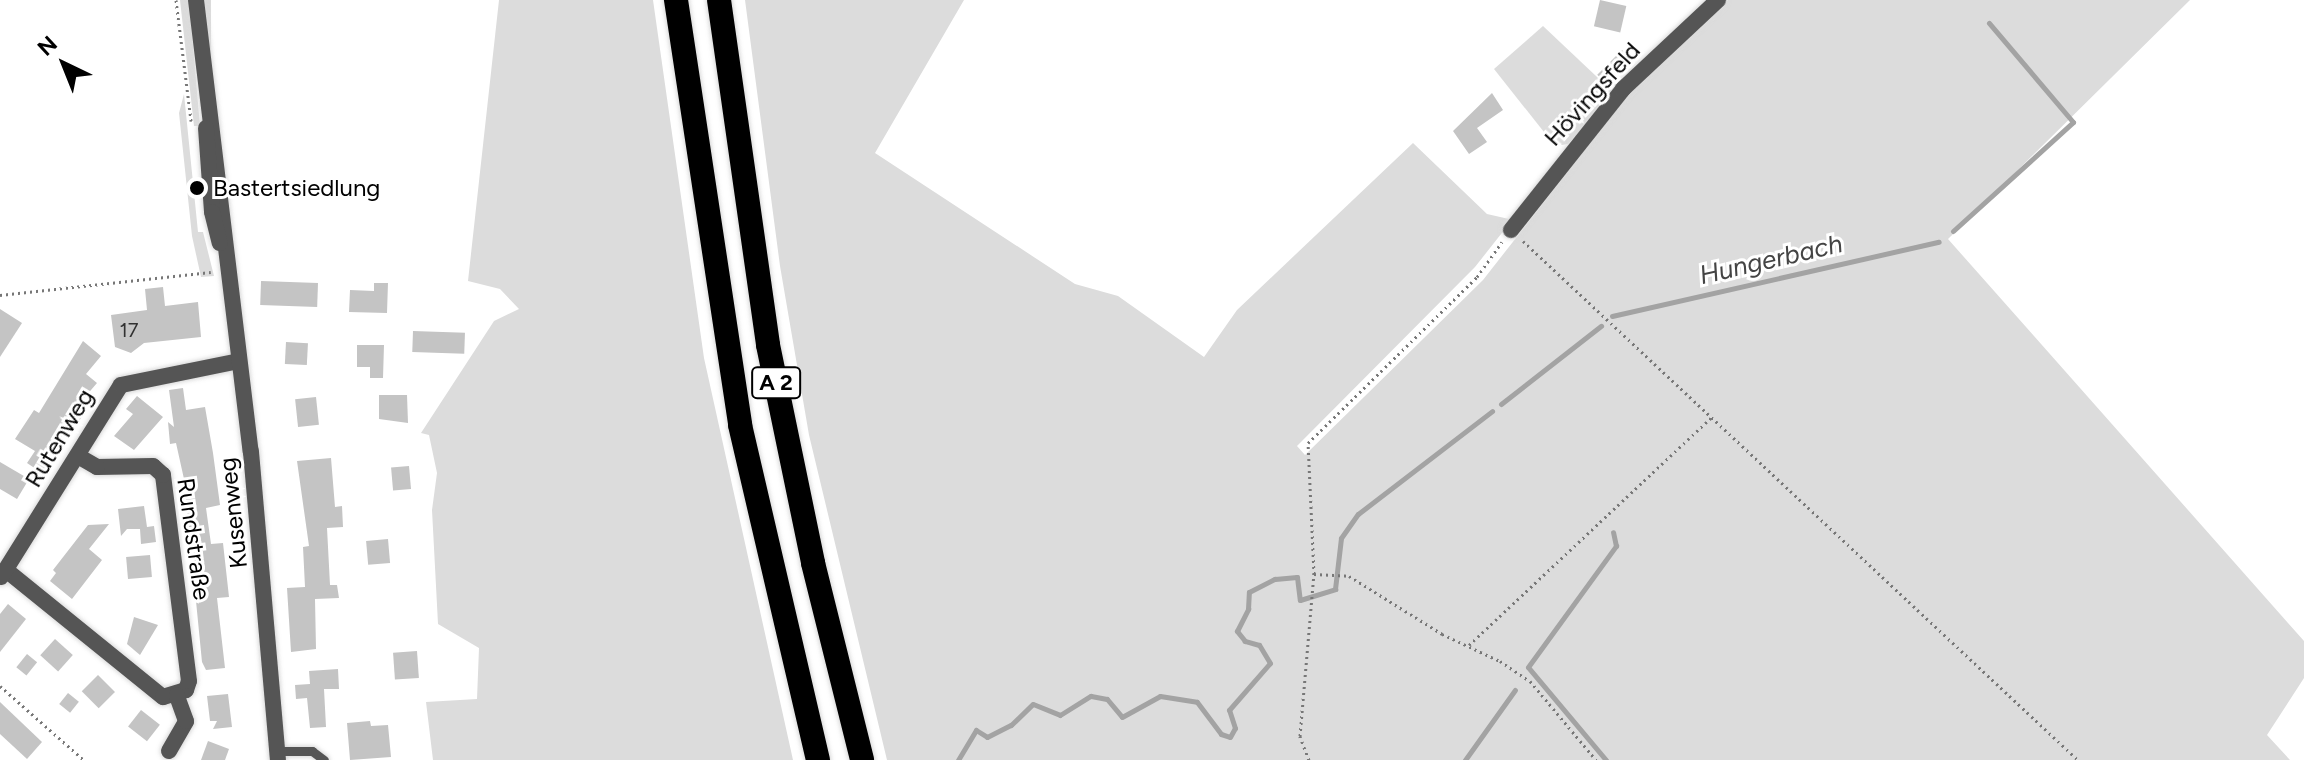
<!DOCTYPE html>
<meta charset="utf-8">
<style>
body{margin:0}
#map{position:relative;width:2304px;height:760px;overflow:hidden;background:#fff;font-family:Figtree,sans-serif}
div>[style]{position:absolute}
.green>*{inset:0;background:#dcdcdc;transform-origin:0 0}
.stream>*{height:5px;margin:-2.5px;padding:0 2.5px;transform-origin:2.5px;border-radius:2.5px;background:#a3a3a3}
.building>*{inset:0;background:#c4c4c4;transform-origin:0 0}
.path>*{height:3px;margin-top:-1.5px;transform-origin:0;background:repeating-linear-gradient(90deg,#777 0 2px,transparent 0 6px)}
.roads{filter:drop-shadow(0 0 2px #dbdbdb) drop-shadow(0 0 2px #dbdbdb)}
.service>*{height:9px;margin:-4.5px;padding:0 4.5px;transform-origin:4.5px;border-radius:4.5px;background:#555}
.minor>*{height:16px;margin:-8px;padding:0 8px;transform-origin:8px;border-radius:8px;background:#555}
.tertiary>*{height:16px;margin:-8px;padding:0 8px;transform-origin:8px;border-radius:8px;background:#555}
.motorway>*{height:24px;margin:-12px;padding:0 12px;transform-origin:12px;border-radius:12px;background:#000}
.dots>*{width:22px;height:22px;translate:-50% -50%;box-sizing:border-box;border:4px solid #fff;border-radius:50%}
span{translate:-50% -50%;white-space:nowrap;text-align:center;line-height:1.15;-webkit-text-stroke:6px #fff;paint-order:stroke}
.number-label{font-size:20px;color:#313131}
.number-label span{-webkit-text-stroke-width:0}
.shield-label span{padding:2px 6px;background:#fff;border:2px solid;border-radius:6px;-webkit-text-stroke-width:0}
.shield-label{font-size:22px;color:#000;font-weight:700}
.street-label{font-size:24px;color:#000}
.poi-label{font-size:24px;color:#000}
.left{translate:0 -50%;text-align:left}
.water-label{font-size:26px;color:#444;font-style:italic}
.north{position:absolute;left:24px;top:24px;width:80px;height:80px;-webkit-text-stroke:6px #fff;paint-order:stroke;rotate:317deg;font-size:22px;font-weight:700;line-height:32px;text-align:center;color:#000}
.north::after{content:'';display:block;margin:auto;width:28px;height:36px;background:#000;clip-path:polygon(50% 0,100% 100%,50% 72%,0 100%)}
</style>
<div id="map">
<div class="green">
<div style="clip-path:polygon(180px 0,189px 0,200px 126px,194px 126px)"></div>
<div style="left:204px;top:0;width:7px;height:146px"></div>
<div style="clip-path:polygon(499px 0,653px 0,704px 358px,793px 760px,433px 760px,426px 702px,477px 699px,479px 648px,438px 624px,432px 510px,437px 473px,429px 435px,421px 433px,494px 321px,519px 309px,500px 289px,468px 281px)"></div>
<div style="clip-path:polygon(745px 0,964px 0,875px 153px,1075px 284px,1118px 296px,1204px 357px,1237px 310px,1413px 143px,1487px 214px,1509px 219px,1520px 210px,1475px 267px,1297px 446px,1305px 455px,1483px 280px,1628px 95px,1728px 0,2190px 0,1948px 239px,2304px 641px,2304px 678px,2267px 735px,2290px 760px,887px 760px,809px 435px,780px 266px)"></div>
<div style="clip-path:polygon(1543px 26px,1614px 93px,1568px 144px,1555px 146px,1494px 69px)"></div>
<div style="clip-path:polygon(184px 94px,198px 232px,203px 232px,214px 276px,201px 277px,192px 236px,179px 113px)"></div>
</div>
<div class="stream">
<div style="left:1953px;top:231px;width:162px;rotate:-42.2deg"></div>
<div style="left:2073px;top:122px;width:130px;rotate:-130.3deg"></div>
<div style="left:1612px;top:316px;width:335px;rotate:-12.8deg"></div>
<div style="left:1501px;top:404px;width:127px;rotate:-38deg"></div>
<div style="left:958px;top:760px;width:35px;rotate:-59deg"></div>
<div style="left:976px;top:730px;width:13px;rotate:32deg"></div>
<div style="left:987px;top:737px;width:27px;rotate:-27deg"></div>
<div style="left:1011px;top:725px;width:30px;rotate:-44deg"></div>
<div style="left:1033px;top:704px;width:29px;rotate:22deg"></div>
<div style="left:1060px;top:715px;width:36px;rotate:-32deg"></div>
<div style="left:1091px;top:696px;width:16px;rotate:11deg"></div>
<div style="left:1107px;top:699px;width:23px;rotate:50deg"></div>
<div style="left:1122px;top:717px;width:43px;rotate:-28.9deg"></div>
<div style="left:1160px;top:696px;width:37px;rotate:9deg"></div>
<div style="left:1197px;top:702px;width:40px;rotate:53deg"></div>
<div style="left:1221px;top:734px;width:9px;rotate:18deg"></div>
<div style="left:1230px;top:737px;width:10px;rotate:-61deg"></div>
<div style="left:1235px;top:728px;width:19px;rotate:-108deg"></div>
<div style="left:1229px;top:710px;width:62px;rotate:-48.9deg"></div>
<div style="left:1270px;top:663px;width:21px;rotate:-121deg"></div>
<div style="left:1259px;top:645px;width:15px;rotate:-164deg"></div>
<div style="left:1245px;top:641px;width:13px;rotate:-129deg"></div>
<div style="left:1237px;top:631px;width:25px;rotate:-63deg"></div>
<div style="left:1248px;top:609px;width:17px;rotate:-87deg"></div>
<div style="left:1249px;top:592px;width:29px;rotate:-27deg"></div>
<div style="left:1275px;top:579px;width:22px;rotate:-5deg"></div>
<div style="left:1297px;top:577px;width:23px;rotate:83deg"></div>
<div style="left:1300px;top:600px;width:37px;rotate:-17deg"></div>
<div style="left:1335px;top:589px;width:51px;rotate:-83.3deg"></div>
<div style="left:1341px;top:538px;width:29px;rotate:-55deg"></div>
<div style="left:1358px;top:514px;width:169px;rotate:-37.5deg"></div>
<div style="left:1465px;top:760px;width:86px;rotate:-54.5deg"></div>
<div style="left:1606px;top:760px;width:121px;rotate:-130deg"></div>
<div style="left:1528px;top:667px;width:150px;rotate:-54deg"></div>
<div style="left:1616px;top:546px;width:14px;rotate:-102deg"></div>
</div>
<div class="building">
<div style="left:1600px;top:0;width:27px;height:27px;rotate:13deg"></div>
<div style="left:1622px;top:50px;width:13px;height:35px;rotate:45deg"></div>
<div style="clip-path:polygon(1492px 93px,1503px 110px,1477px 128px,1487px 142px,1469px 154px,1453px 131px)"></div>
<div style="left:318px;top:283px;width:24px;height:57px;rotate:92deg"></div>
<div style="clip-path:polygon(374px 283px,388px 283px,387px 313px,349px 312px,350px 290px,374px 291px)"></div>
<div style="clip-path:polygon(163px 287px,165px 306px,198px 302px,201px 337px,144px 343px,131px 353px,115px 347px,111px 315px,147px 310px,145px 289px)"></div>
<div style="clip-path:polygon(0 309px,22px 323px,0 357px)"></div>
<div style="left:413px;top:331px;width:52px;height:21px;rotate:2deg"></div>
<div style="clip-path:polygon(83px 341px,101px 356px,86px 374px,97px 383px,79px 404px,87px 409px,77px 424px,71px 420px,42px 473px,27px 463px,35px 451px,15px 439px,34px 410px,39px 413px)"></div>
<div style="left:286px;top:342px;width:22px;height:22px;rotate:3deg"></div>
<div style="clip-path:polygon(357px 345px,384px 345px,383px 378px,370px 378px,370px 367px,357px 367px)"></div>
<div style="clip-path:polygon(183px 388px,186px 410px,205px 407px,213px 453px,220px 505px,206px 508px,211px 544px,223px 543px,229px 597px,217px 598px,225px 668px,206px 670px,202px 662px,184px 479px,176px 443px,170px 444px,168px 422px,174px 427px,169px 390px)"></div>
<div style="clip-path:polygon(379px 395px,407px 395px,408px 423px,379px 419px)"></div>
<div style="clip-path:polygon(137px 396px,163px 417px,134px 450px,114px 436px,133px 414px,126px 409px)"></div>
<div style="left:316px;top:397px;width:28px;height:21px;rotate:84deg"></div>
<div style="clip-path:polygon(331px 458px,335px 507px,342px 506px,343px 527px,327px 528px,330px 585px,337px 585px,339px 598px,315px 599px,316px 649px,291px 652px,287px 588px,305px 587px,303px 547px,309px 546px,297px 461px)"></div>
<div style="clip-path:polygon(0 462px,29px 479px,17px 499px,0 489px)"></div>
<div style="left:409px;top:466px;width:23px;height:18px;rotate:85deg"></div>
<div style="clip-path:polygon(144px 506px,147px 527px,154px 526px,156px 542px,141px 544px,140px 529px,127px 529px,121px 536px,118px 509px)"></div>
<div style="clip-path:polygon(109px 524px,89px 549px,102px 560px,72px 599px,50px 581px,56px 573px,53px 570px,88px 525px)"></div>
<div style="left:388px;top:539px;width:24px;height:22px;rotate:85deg"></div>
<div style="left:150px;top:555px;width:22px;height:24px;rotate:85deg"></div>
<div style="clip-path:polygon(8px 604px,26px 619px,0 652px,0 614px)"></div>
<div style="clip-path:polygon(134px 617px,158px 625px,140px 655px,127px 644px)"></div>
<div style="left:55px;top:639px;width:24px;height:22px;rotate:42deg"></div>
<div style="left:417px;top:651px;width:27px;height:24px;rotate:86deg"></div>
<div style="left:27px;top:654px;width:13px;height:17px;rotate:39deg"></div>
<div style="clip-path:polygon(338px 669px,339px 689px,324px 689px,326px 727px,310px 728px,307px 698px,296px 699px,295px 685px,310px 684px,309px 671px)"></div>
<div style="left:98px;top:675px;width:24px;height:23px;rotate:45deg"></div>
<div style="left:68px;top:693px;width:14px;height:14px;rotate:39deg"></div>
<div style="clip-path:polygon(228px 694px,232px 727px,213px 729px,217px 721px,210px 721px,207px 696px)"></div>
<div style="clip-path:polygon(0 702px,42px 742px,27px 759px,0 734px)"></div>
<div style="left:141px;top:710px;width:24px;height:21px;rotate:38deg"></div>
<div style="clip-path:polygon(370px 721px,371px 726px,388px 725px,391px 757px,350px 760px,347px 723px)"></div>
<div style="clip-path:polygon(208px 741px,229px 749px,225px 760px,201px 760px)"></div>
</div>
<div class="path">
<div style="left:176px;top:0;width:122px;rotate:82.9deg"></div>
<div style="left:1523px;top:241px;width:760px;rotate:43.08deg"></div>
<div style="left:0;top:295px;width:212px;rotate:-6.2deg"></div>
<div style="left:1314px;top:574px;width:35px;rotate:3deg"></div>
<div style="left:1349px;top:576px;width:110px;rotate:31.9deg"></div>
<div style="left:1442px;top:634px;width:64px;rotate:25deg"></div>
<div style="left:1500px;top:661px;width:36px;rotate:34deg"></div>
<div style="left:1530px;top:681px;width:103px;rotate:50.1deg"></div>
<div style="left:1469px;top:645px;width:332px;rotate:-43.2deg"></div>
<div style="left:0;top:686px;width:112px;rotate:41.4deg"></div>
<div style="left:1309px;top:760px;width:26px;rotate:-111deg"></div>
<div style="left:1300px;top:736px;width:163px;rotate:-85.1deg"></div>
<div style="left:1314px;top:574px;width:131px;rotate:-92.6deg"></div>
<div style="left:1308px;top:443px;width:237px;rotate:-44.5deg"></div>
<div style="left:1477px;top:277px;width:43px;rotate:-54.5deg"></div>
</div>
<div class="roads">
<div class="service">
<div style="left:277px;top:751px;width:35px"></div>
<div style="left:312px;top:751px;width:15px;rotate:37deg"></div>
</div>
<div class="minor">
<div style="left:1511px;top:230px;width:180px;rotate:-51.5deg"></div>
<div style="left:1623px;top:89px;width:130px;rotate:-43.1deg"></div>
<div style="left:6px;top:570px;width:202px;rotate:39deg"></div>
<div style="left:163px;top:697px;width:24px;rotate:-17deg"></div>
<div style="left:186px;top:690px;width:9px;rotate:-72deg"></div>
<div style="left:189px;top:681px;width:208px;rotate:-97.2deg"></div>
<div style="left:163px;top:475px;width:13px;rotate:-138deg"></div>
<div style="left:153px;top:466px;width:56px;rotate:179deg"></div>
<div style="left:97px;top:467px;width:22px;rotate:-150deg"></div>
<div style="left:1px;top:577px;width:226px;rotate:-58deg"></div>
<div style="left:121px;top:385px;width:120px;rotate:-11.5deg"></div>
<div style="left:169px;top:751px;width:34px;rotate:-60deg"></div>
<div style="left:186px;top:721px;width:27px;rotate:-110deg"></div>
</div>
<div class="tertiary">
<div style="left:196px;top:0;width:455px;rotate:83.1deg"></div>
<div style="left:251px;top:452px;width:309px;rotate:85deg"></div>
<div style="left:206px;top:128px;width:84px;rotate:85.9deg"></div>
<div style="left:212px;top:212px;width:32px;rotate:76deg"></div>
</div>
<div class="motorway">
<div style="left:676px;top:0;width:430px;rotate:81.4deg"></div>
<div style="left:740px;top:425px;width:344px;rotate:76.9deg"></div>
<div style="left:719px;top:0;width:348px;rotate:81.9deg"></div>
<div style="left:768px;top:345px;width:223px;rotate:78.3deg"></div>
<div style="left:813px;top:563px;width:203px;rotate:76deg"></div>
</div>
</div>
<div class="dots">
<div style="left:197px;top:188px;background:#000"></div>
</div>
<div class="number-label">
<span style="left:129px;top:330px">17</span>
</div>
<div class="shield-label">
<span style="left:776px;top:383px">A 2</span>
</div>
<div class="street-label">
<span style="left:1592px;top:94px;rotate:-48deg">Hövingsfeld</span>
<span style="left:59px;top:438px;rotate:-59deg">Rutenweg</span>
<span style="left:233px;top:513px;rotate:-96deg">Kusenweg</span>
<span style="left:194px;top:539px;rotate:82deg">Rundstraße</span>
</div>
<div class="poi-label">
<span class="left" style="left:213px;top:188px">Bastertsiedlung</span>
</div>
<div class="water-label">
<span style="left:1771px;top:260px;rotate:-13deg">Hungerbach</span>
</div>
<div class="north">N</div>
</div>
